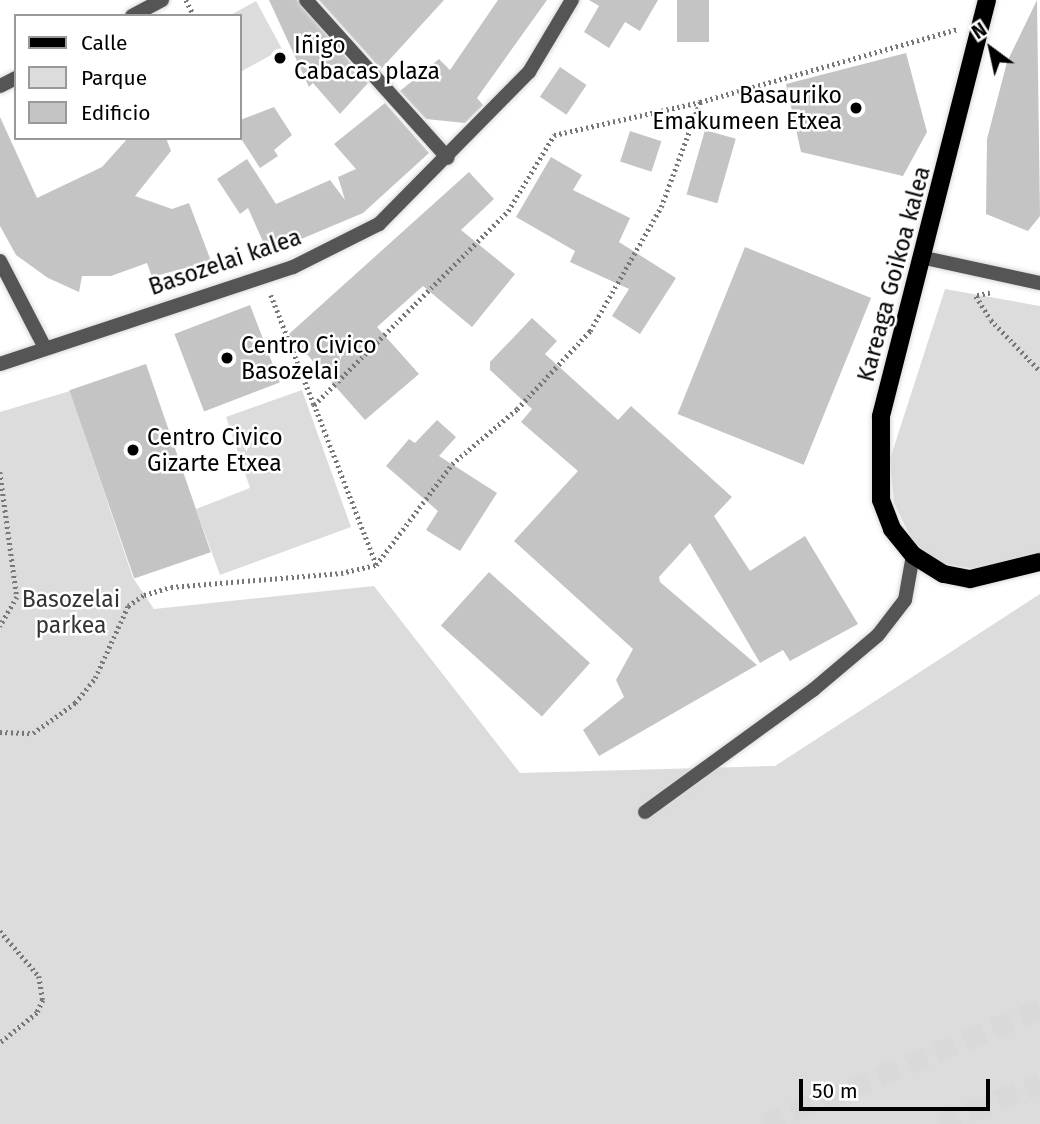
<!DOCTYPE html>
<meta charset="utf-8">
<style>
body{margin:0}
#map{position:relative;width:1040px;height:1124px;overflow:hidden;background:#fff;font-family:"Fira Sans",sans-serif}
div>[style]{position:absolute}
.green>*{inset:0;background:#dcdcdc}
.building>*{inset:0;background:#c4c4c4;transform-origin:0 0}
.motorway-tunnel>*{height:21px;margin-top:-10.5px;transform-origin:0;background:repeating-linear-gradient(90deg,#d9d9d9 0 21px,transparent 0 31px)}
.path>*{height:4.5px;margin-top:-2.25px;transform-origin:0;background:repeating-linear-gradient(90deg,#777 0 2px,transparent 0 5.5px)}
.roads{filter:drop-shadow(0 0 2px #dbdbdb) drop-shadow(0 0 2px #dbdbdb)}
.service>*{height:14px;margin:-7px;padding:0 7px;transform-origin:7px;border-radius:7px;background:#555}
.minor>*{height:14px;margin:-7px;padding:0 7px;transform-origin:7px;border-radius:7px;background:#555}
.primary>*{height:18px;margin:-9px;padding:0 9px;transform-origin:9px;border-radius:9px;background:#000}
.dots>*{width:19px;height:19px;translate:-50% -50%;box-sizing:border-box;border:4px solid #fff;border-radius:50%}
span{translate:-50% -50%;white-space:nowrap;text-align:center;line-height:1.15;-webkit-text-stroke:5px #fff;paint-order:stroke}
.poi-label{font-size:23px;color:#000}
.left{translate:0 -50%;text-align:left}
.right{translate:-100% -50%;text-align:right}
.street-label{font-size:23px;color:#000}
.park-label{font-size:23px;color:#333}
.legend{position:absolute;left:14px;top:14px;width:228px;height:126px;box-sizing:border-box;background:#fff;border:2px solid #999;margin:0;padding:9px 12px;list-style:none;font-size:21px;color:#000}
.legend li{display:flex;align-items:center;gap:14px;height:35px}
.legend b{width:35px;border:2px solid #999}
.north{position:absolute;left:956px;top:14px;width:70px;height:70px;-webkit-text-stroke:5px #fff;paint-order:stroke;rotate:327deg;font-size:19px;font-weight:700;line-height:28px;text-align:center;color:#000}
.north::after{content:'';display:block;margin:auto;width:24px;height:32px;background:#000;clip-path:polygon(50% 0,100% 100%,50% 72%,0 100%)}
.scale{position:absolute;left:799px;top:1079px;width:191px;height:32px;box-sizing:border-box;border:4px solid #000;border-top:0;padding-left:9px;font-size:21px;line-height:24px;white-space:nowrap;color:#000;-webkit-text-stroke:5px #fff;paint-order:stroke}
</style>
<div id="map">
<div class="green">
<div style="clip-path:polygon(256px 1px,282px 49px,242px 71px,240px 16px,229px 16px)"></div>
<div style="clip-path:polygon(945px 289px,1040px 306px,1040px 559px,984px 570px,937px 563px,912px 540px,894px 503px,890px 459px)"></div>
<div style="clip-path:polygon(302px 390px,351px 527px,220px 575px,196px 509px,250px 488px,226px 417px)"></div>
<div style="clip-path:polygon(70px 391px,133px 578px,154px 609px,374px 586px,520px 773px,775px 766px,1040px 594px,1040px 1124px,0 1124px,0 412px)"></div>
</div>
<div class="building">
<div style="clip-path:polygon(269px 0,297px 0,368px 83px,340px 114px,313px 83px,309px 87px)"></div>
<div style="clip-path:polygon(319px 0,444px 0,381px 69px)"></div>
<div style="clip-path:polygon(498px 0,547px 0,477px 98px,483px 105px,465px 123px,426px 119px,400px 91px,439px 59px,450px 70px)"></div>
<div style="clip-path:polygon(589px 0,658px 0,640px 31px,625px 22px,609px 48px,584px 32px,599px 6px)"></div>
<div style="left:677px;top:0;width:32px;height:42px"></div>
<div style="clip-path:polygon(1037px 0,1040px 216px,1028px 231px,986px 214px,987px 139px,1007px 62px)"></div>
<div style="clip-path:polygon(906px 53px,927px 132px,903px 176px,801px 152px,786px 84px)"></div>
<div style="left:560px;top:67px;width:32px;height:36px;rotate:34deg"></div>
<div style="clip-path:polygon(385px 103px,429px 153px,363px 213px,268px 253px,248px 208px,240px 214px,217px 179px,247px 159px,276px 204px,330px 180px,345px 200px,338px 177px,356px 169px,334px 144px)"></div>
<div style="clip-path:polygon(274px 107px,292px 135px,274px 150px,278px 156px,260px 168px,240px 137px,240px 120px)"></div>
<div style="clip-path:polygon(0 117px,37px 198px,102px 167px,128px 138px,166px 138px,171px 151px,135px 196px,172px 209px,189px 203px,211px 261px,152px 277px,147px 263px,111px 276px,82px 276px,79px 292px,48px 278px,16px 255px,0 226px)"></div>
<div style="left:705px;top:130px;width:32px;height:67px;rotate:16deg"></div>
<div style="left:630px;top:131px;width:33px;height:32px;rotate:18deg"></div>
<div style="clip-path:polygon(551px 157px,582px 175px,573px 190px,630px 218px,619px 242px,676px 278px,640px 334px,612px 316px,629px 289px,570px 262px,575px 251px,516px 217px)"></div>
<div style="clip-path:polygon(469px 172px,494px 199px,461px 230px,515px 274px,472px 327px,423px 286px,377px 327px,419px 374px,365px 420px,289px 334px)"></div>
<div style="left:745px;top:247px;width:136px;height:180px;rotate:22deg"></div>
<div style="left:250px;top:305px;width:83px;height:81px;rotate:69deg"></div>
<div style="clip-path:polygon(532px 318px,557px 341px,545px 354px,618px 420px,631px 406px,732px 497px,714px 516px,750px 571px,805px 536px,858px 624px,790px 661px,783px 650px,760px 663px,690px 543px,659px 577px,660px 582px,757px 665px,599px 756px,583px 730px,624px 697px,616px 680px,633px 649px,514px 541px,578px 471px,521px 422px,532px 409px,490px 370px,490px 362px)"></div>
<div style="left:146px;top:364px;width:199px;height:81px;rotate:71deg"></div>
<div style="clip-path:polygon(437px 420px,456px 437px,439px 456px,497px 493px,460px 551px,426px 530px,438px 511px,386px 466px,409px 439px,415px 443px)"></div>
<div style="left:489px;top:572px;width:136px;height:72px;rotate:42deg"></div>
</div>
<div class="motorway-tunnel">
<div style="left:764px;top:1124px;width:299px;rotate:-22.6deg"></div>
<div style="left:940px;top:1124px;width:108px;rotate:-22.3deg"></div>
</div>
<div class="path">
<div style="left:186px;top:0;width:18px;rotate:63deg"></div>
<div style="left:990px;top:293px;width:14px;rotate:168deg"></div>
<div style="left:976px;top:296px;width:28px;rotate:58deg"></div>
<div style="left:991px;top:320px;width:71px;rotate:46.1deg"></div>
<div style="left:271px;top:295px;width:118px;rotate:68.6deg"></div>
<div style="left:0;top:472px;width:126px;rotate:82.3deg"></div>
<div style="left:17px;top:597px;width:34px;rotate:120deg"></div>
<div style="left:376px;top:565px;width:172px;rotate:-111.2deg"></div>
<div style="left:314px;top:405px;width:274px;rotate:-45deg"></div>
<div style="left:508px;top:211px;width:89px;rotate:-58.8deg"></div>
<div style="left:554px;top:135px;width:150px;rotate:-12.7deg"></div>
<div style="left:700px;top:102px;width:268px;rotate:-15.8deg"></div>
<div style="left:0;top:732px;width:33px;rotate:2deg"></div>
<div style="left:33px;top:733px;width:52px;rotate:-35.5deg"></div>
<div style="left:75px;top:703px;width:32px;rotate:-51deg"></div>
<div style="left:95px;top:678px;width:79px;rotate:-65.4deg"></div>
<div style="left:128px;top:606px;width:19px;rotate:-35deg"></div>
<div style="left:144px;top:595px;width:28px;rotate:-17deg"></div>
<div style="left:171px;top:587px;width:171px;rotate:-4.7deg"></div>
<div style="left:341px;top:573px;width:36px;rotate:-13deg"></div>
<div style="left:376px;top:565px;width:126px;rotate:-53deg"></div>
<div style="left:452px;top:464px;width:85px;rotate:-40.2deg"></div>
<div style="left:517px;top:409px;width:107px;rotate:-46.9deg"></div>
<div style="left:590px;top:331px;width:143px;rotate:-60.2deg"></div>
<div style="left:661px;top:207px;width:112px;rotate:-69.6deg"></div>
<div style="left:0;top:931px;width:60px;rotate:49.1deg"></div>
<div style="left:39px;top:976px;width:24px;rotate:81deg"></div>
<div style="left:43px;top:1000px;width:14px;rotate:115deg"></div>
<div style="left:37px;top:1013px;width:48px;rotate:141deg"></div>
</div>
<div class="roads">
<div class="service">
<div style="left:645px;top:812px;width:208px;rotate:-36deg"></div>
<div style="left:813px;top:690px;width:85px;rotate:-40.2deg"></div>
<div style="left:878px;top:635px;width:44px;rotate:-52.4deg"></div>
<div style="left:905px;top:600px;width:46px;rotate:-79.9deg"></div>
</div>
<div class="minor">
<div style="left:306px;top:0;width:212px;rotate:48.1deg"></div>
<div style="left:132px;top:16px;width:34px;rotate:-28deg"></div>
<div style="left:0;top:86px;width:18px;rotate:-27deg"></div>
<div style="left:925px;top:258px;width:118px;rotate:12.3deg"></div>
<div style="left:0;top:261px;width:96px;rotate:62.6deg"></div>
<div style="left:0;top:364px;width:309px;rotate:-18.3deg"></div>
<div style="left:293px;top:267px;width:96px;rotate:-26.6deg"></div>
<div style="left:379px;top:224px;width:214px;rotate:-45.4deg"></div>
<div style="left:529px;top:72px;width:84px;rotate:-59.2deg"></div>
</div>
<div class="primary">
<div style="left:987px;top:0;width:430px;rotate:104.3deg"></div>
<div style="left:881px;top:417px;width:83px;rotate:90deg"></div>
<div style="left:881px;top:500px;width:31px;rotate:69deg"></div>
<div style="left:892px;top:529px;width:33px;rotate:51deg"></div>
<div style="left:913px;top:555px;width:36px;rotate:32deg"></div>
<div style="left:944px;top:574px;width:26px;rotate:11deg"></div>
<div style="left:970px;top:579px;width:72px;rotate:-13.7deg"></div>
</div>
</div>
<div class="dots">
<div style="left:280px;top:58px;background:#000"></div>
<div style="left:856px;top:108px;background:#000"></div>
<div style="left:227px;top:358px;background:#000"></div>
<div style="left:133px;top:450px;background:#000"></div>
</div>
<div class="poi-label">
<span class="left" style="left:294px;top:58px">Iñigo<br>Cabacas plaza</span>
<span class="right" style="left:842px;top:108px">Basauriko<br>Emakumeen Etxea</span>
<span class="left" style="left:241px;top:358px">Centro Civico<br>Basozelai</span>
<span class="left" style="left:147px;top:450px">Centro Civico<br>Gizarte Etxea</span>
</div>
<div class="street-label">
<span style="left:225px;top:262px;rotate:-19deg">Basozelai kalea</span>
<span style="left:894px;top:274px;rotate:-75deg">Kareaga Goikoa kalea</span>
</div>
<div class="park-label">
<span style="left:71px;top:612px">Basozelai<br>parkea</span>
</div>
<ul class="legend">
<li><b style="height:9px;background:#000"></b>Calle</li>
<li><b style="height:19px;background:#dcdcdc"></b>Parque</li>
<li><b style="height:19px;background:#c4c4c4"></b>Edificio</li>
</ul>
<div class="north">N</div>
<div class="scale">50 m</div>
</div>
